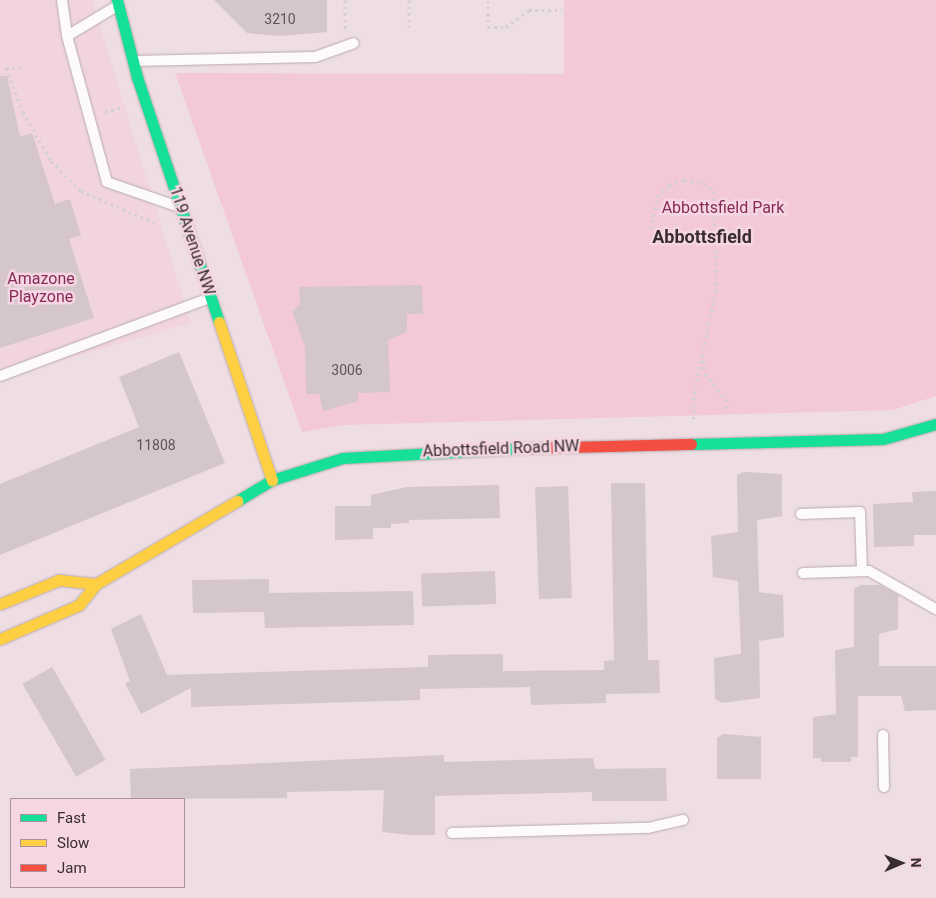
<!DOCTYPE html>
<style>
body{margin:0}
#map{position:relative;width:936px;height:898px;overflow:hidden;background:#eedde3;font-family:Roboto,sans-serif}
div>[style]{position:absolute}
.built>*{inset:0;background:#f1d4df}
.green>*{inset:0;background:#f3c8d9}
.building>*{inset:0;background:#d4c6cb;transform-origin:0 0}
.path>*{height:3px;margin-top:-1.5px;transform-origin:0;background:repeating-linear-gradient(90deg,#d4cfd1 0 2.5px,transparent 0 6.5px)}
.roads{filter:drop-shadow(0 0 1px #b8abaf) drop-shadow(0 0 1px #b8abaf)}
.lane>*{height:10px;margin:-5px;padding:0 5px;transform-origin:5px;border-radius:5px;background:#fcfafb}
.fast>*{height:11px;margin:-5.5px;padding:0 5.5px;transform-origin:5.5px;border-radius:5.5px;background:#16e098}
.slow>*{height:11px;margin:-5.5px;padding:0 5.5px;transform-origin:5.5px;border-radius:5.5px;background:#ffcf43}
.jam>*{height:11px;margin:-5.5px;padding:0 5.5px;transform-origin:5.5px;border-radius:5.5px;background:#f24e42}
span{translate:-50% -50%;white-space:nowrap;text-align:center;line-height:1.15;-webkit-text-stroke:5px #f5d6e2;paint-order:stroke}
.number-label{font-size:14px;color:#605358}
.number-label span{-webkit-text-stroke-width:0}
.park-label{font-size:16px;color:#862b58}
.street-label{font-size:16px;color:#382c31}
.neighbourhood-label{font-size:18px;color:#382c31;font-weight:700}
.legend{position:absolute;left:10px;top:798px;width:175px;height:90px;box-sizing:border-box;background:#f5d6e2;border:1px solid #a9929b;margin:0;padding:6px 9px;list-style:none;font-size:15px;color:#382c31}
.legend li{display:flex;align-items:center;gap:10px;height:25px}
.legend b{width:25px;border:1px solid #a9929b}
.north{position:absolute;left:876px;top:838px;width:50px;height:50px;-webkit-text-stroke:4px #f5d6e2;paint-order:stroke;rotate:89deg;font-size:14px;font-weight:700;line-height:20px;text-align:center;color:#382c31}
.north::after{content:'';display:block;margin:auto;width:18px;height:22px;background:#382c31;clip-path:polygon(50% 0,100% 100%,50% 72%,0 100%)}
</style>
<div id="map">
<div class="built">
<div style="clip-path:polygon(0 0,92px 0,191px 323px,0 378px)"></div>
</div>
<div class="green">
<div style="clip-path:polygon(564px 0,936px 0,936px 396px,893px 410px,342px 425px,302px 432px,175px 73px,564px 74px)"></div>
</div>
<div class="building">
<div style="clip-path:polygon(214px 0,327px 0,327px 32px,280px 36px,247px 33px)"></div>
<div style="clip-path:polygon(0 76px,7px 76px,20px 137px,32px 133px,55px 204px,70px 199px,81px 235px,69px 239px,94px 318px,0 348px)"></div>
<div style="clip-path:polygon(422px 285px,423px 314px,407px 314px,407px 332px,388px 340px,390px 392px,358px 393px,358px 401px,323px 411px,319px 394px,306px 394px,305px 347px,292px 311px,300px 305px,299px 287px)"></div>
<div style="clip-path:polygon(179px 352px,225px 463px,0 555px,0 484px,139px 427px,119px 377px)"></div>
<div style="clip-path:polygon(744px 472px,782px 474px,782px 516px,757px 520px,759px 592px,783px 595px,784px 637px,759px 641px,760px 698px,722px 703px,715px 699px,714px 658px,741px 654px,738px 581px,713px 577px,711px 536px,738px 532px,737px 475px)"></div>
<div style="clip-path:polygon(611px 483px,645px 483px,648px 660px,659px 660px,660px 693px,606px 694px,606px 703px,531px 705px,530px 687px,420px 689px,420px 700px,191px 707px,191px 688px,141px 714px,125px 683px,130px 681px,111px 629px,141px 614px,167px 675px,428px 667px,428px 655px,503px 654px,503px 671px,604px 670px,604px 661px,614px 660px)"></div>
<div style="clip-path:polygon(499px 485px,500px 518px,409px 520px,409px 523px,391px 524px,391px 528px,373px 528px,373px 539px,335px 540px,335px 506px,371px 506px,371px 495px,407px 487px)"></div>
<div style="left:568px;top:486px;width:112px;height:33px;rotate:88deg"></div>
<div style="clip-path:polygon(936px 491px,936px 535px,914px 535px,914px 546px,874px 547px,873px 504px,913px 502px,912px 492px)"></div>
<div style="left:495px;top:571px;width:33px;height:74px;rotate:88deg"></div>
<div style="clip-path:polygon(269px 579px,269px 593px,413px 591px,414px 625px,265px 628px,264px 612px,193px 613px,192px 580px)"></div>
<div style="clip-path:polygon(861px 585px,880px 585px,898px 595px,898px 629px,879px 634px,879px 666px,936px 666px,936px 710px,905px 711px,901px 696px,858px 696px,858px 757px,851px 757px,851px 762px,821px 762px,821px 758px,813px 758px,813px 717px,836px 714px,835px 650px,854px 647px,854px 589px)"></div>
<div style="left:52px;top:667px;width:107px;height:34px;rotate:60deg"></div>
<div style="clip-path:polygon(723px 734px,761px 737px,761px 779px,717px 779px,717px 738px)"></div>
<div style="clip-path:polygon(444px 755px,444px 762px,593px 758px,595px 769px,666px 768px,667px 801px,592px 801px,592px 792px,435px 796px,435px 835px,410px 835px,382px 832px,384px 790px,287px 792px,287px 798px,131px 799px,130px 769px)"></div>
</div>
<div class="path">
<div style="left:345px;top:0;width:32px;rotate:90deg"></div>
<div style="left:409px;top:0;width:27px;rotate:90deg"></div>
<div style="left:488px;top:0;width:27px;rotate:90deg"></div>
<div style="left:488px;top:27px;width:18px"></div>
<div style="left:506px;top:27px;width:29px;rotate:-36deg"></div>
<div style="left:529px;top:10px;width:33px"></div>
<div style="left:6px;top:68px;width:47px;rotate:68.9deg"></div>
<div style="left:23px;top:112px;width:56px;rotate:60.3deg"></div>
<div style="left:51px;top:161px;width:42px;rotate:45deg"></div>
<div style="left:81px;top:191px;width:81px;rotate:23.4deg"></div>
<div style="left:6px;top:68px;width:16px"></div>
<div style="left:105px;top:112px;width:19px;rotate:-16deg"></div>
<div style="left:651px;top:229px;width:33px;rotate:-78deg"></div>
<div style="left:658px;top:197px;width:16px;rotate:-47deg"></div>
<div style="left:669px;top:185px;width:16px;rotate:-18deg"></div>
<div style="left:684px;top:180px;width:20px;rotate:9deg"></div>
<div style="left:704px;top:183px;width:13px;rotate:39deg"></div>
<div style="left:714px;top:191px;width:99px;rotate:88.8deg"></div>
<div style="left:716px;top:290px;width:109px;rotate:102.1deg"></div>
<div style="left:693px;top:397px;width:23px;rotate:88deg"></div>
<div style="left:703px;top:360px;width:14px;rotate:82deg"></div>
<div style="left:705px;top:374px;width:33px;rotate:50deg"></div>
<div style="left:726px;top:399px;width:14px;rotate:78deg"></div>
</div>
<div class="roads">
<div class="lane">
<div style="left:62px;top:0;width:36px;rotate:82deg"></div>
<div style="left:117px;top:6px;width:58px;rotate:149deg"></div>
<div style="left:67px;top:36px;width:151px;rotate:74.7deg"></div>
<div style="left:107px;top:182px;width:73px;rotate:19.2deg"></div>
<div style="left:134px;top:61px;width:181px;rotate:-1.3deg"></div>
<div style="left:315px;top:57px;width:41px;rotate:-19.7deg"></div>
<div style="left:0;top:376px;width:224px;rotate:-20.4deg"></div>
<div style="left:801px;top:514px;width:59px;rotate:-1.9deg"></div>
<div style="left:860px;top:512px;width:59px;rotate:88.1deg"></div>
<div style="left:803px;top:573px;width:66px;rotate:-1.7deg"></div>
<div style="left:869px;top:571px;width:77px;rotate:29.6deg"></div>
<div style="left:883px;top:735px;width:52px;rotate:88.9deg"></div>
<div style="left:452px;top:833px;width:196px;rotate:-1.5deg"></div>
<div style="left:648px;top:828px;width:36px;rotate:-13deg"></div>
</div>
<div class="fast">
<div style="left:117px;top:0;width:80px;rotate:75.4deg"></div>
<div style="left:137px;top:77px;width:258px;rotate:71.5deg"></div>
<div style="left:691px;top:444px;width:192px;rotate:-1.5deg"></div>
<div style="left:883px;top:439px;width:55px;rotate:-15.8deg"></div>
<div style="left:237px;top:501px;width:41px;rotate:-31deg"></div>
<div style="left:272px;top:480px;width:74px;rotate:-17.2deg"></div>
<div style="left:343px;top:458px;width:184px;rotate:-3.1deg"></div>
</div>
<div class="slow">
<div style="left:219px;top:322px;width:167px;rotate:71.5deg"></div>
<div style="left:0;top:604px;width:64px;rotate:-22.1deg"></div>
<div style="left:59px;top:580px;width:37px;rotate:6deg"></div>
<div style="left:0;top:639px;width:86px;rotate:-23.3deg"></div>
<div style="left:79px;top:605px;width:27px;rotate:-51deg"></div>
<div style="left:96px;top:584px;width:164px;rotate:-30.5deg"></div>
</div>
<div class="jam">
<div style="left:527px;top:448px;width:164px;rotate:-1.4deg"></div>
</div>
</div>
<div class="number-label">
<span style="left:280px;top:19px">3210</span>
<span style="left:347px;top:370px">3006</span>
<span style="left:156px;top:445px">11808</span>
</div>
<div class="park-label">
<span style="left:723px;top:208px">Abbottsfield Park</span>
<span style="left:41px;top:288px">Amazone<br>Playzone</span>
</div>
<div class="street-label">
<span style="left:192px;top:241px;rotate:72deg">119 Avenue NW</span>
<span style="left:501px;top:449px;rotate:-2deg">Abbottsfield Road NW</span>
</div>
<div class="neighbourhood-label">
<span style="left:702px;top:237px">Abbottsfield</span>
</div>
<ul class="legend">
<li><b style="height:6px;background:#16e098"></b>Fast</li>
<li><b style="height:6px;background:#ffcf43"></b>Slow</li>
<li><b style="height:6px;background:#f24e42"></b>Jam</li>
</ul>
<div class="north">N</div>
</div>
